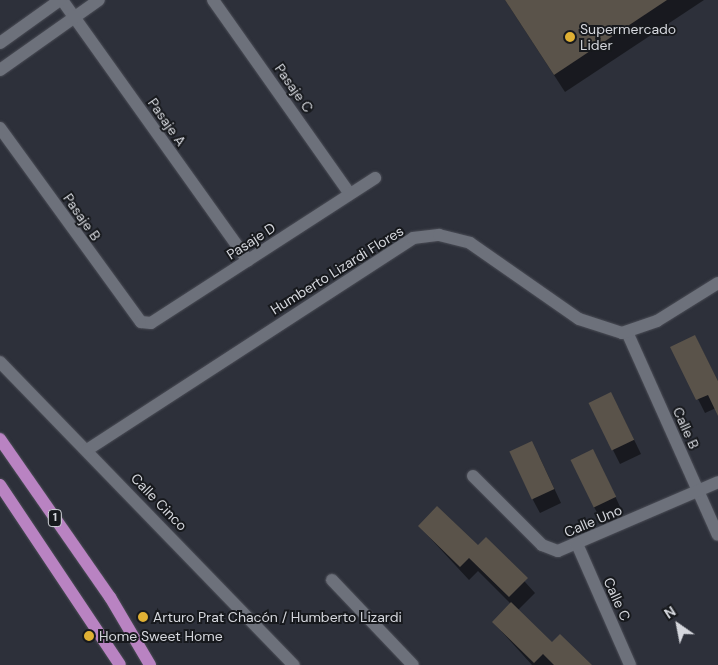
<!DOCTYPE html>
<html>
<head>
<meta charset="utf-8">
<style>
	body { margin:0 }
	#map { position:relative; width:718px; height:665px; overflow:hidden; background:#2d303a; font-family:"DM Sans",sans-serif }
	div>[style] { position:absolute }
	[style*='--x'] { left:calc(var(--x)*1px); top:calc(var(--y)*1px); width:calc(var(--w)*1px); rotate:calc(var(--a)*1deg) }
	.shadow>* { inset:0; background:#0007 }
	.building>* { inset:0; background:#5a534a; transform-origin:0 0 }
	.roads { filter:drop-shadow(0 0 1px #4b4d56) drop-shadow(0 0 1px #4b4d56) }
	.minor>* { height:12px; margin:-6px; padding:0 6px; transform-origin:6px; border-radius:6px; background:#6d717b }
	.tertiary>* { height:12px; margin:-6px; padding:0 6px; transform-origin:6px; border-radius:6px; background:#6d717b }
	.primary>* { height:12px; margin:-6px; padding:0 6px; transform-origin:6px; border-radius:6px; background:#b983c2 }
	.dots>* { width:14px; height:14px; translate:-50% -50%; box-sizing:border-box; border:2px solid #17191d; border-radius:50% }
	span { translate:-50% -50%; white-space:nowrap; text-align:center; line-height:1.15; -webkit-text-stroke:4px #17191d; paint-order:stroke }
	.shield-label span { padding:1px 4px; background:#17191d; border:1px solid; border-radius:4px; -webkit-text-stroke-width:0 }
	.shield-label { font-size:12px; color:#d5d7dd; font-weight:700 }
	.poi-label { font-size:14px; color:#d5d7dd }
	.left { translate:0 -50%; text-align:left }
	.street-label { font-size:14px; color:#d5d7dd }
	.north { position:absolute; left:653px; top:600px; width:50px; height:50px; -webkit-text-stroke:4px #17191d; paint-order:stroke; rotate:327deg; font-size:14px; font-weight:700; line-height:20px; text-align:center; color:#d5d7dd }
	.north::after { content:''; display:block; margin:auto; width:18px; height:22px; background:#d5d7dd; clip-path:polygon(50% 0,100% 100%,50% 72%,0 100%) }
</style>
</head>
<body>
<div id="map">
	<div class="shadow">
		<div style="clip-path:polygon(505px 0,704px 0,565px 92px)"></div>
		<div style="clip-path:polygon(695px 336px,718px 381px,718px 413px,716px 408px,705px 413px,672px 347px)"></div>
		<div style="clip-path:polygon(590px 404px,618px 407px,641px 454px,620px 464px)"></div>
		<div style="clip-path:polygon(539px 456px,561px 503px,540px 513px,533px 500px)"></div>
		<div style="clip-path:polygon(600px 464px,622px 511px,602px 521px,594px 507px)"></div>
		<div style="clip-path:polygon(419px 526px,478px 547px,486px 539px,535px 593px,518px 610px,552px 643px,591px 665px,532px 665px,493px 622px,511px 604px,478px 571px,469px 580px)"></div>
	</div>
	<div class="building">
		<div style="clip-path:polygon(505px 0,667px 0,554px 75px)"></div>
		<div style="clip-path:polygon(695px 335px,718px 381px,718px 416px,708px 395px,696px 400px,670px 347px)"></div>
		<div style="left:611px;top:392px;width:53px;height:25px;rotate:64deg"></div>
		<div style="left:532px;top:441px;width:53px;height:25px;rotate:65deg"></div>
		<div style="left:593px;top:449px;width:53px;height:25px;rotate:64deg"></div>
		<div style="clip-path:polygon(437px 506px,478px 545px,486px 537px,528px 578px,509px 597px,469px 558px,460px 567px,418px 526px)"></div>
		<div style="clip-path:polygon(511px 602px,552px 642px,560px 634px,592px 665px,554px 665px,543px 654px,534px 663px,492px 622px)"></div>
	</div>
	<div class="roads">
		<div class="minor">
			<div style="--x:62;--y:0;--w:320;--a:54.5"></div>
			<div style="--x:213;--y:0;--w:237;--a:54.8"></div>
			<div style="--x:0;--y:128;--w:240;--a:54"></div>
			<div style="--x:141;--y:322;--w:10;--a:6"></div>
			<div style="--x:151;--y:323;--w:267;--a:-32.9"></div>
			<div style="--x:627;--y:332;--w:222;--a:65.9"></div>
			<div style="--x:0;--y:362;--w:422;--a:45.9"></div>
			<div style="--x:87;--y:450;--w:389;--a:-33"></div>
			<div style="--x:413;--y:238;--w:26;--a:-7"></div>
			<div style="--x:439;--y:235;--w:32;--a:14"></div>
			<div style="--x:470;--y:243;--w:133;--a:34.9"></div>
			<div style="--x:579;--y:319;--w:45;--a:18"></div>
			<div style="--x:622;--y:333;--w:37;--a:-19"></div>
			<div style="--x:657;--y:321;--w:72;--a:-31.9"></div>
			<div style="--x:473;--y:476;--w:98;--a:45"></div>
			<div style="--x:542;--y:545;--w:17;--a:21"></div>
			<div style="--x:558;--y:551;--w:174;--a:-23.3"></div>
			<div style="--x:577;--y:544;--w:132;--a:66.3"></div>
			<div style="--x:332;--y:580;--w:117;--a:46.4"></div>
		</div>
		<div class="tertiary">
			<div style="--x:0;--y:43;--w:74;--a:-35.6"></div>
			<div style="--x:0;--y:70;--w:121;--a:-35.3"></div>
		</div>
		<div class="primary">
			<div style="--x:0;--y:439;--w:193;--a:55.2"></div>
			<div style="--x:110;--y:597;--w:79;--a:59.5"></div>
			<div style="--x:0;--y:485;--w:216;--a:56.3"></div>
		</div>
	</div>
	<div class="dots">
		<div style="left:570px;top:37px;background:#dfb034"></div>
		<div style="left:143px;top:617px;background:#dfb034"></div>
		<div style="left:89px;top:636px;background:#dfb034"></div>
	</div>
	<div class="shield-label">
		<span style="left:55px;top:518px">1</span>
	</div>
	<div class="poi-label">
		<span class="left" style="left:580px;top:37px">Supermercado<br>Lider</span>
		<span class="left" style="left:153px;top:617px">Arturo Prat Chacón / Humberto Lizardi</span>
		<span class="left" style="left:99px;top:636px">Home Sweet Home</span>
	</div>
	<div class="street-label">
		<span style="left:294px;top:88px;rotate:55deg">Pasaje C</span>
		<span style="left:167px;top:122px;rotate:55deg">Pasaje A</span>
		<span style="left:82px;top:217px;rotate:55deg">Pasaje B</span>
		<span style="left:251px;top:241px;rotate:-33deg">Pasaje D</span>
		<span style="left:337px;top:270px;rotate:-32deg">Humberto Lizardi Flores</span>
		<span style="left:686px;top:428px;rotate:66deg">Calle B</span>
		<span style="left:159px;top:502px;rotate:46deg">Calle Cinco</span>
		<span style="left:593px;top:521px;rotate:-23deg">Calle Uno</span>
		<span style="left:617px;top:599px;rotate:66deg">Calle C</span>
	</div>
	<div class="north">N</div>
</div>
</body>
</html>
